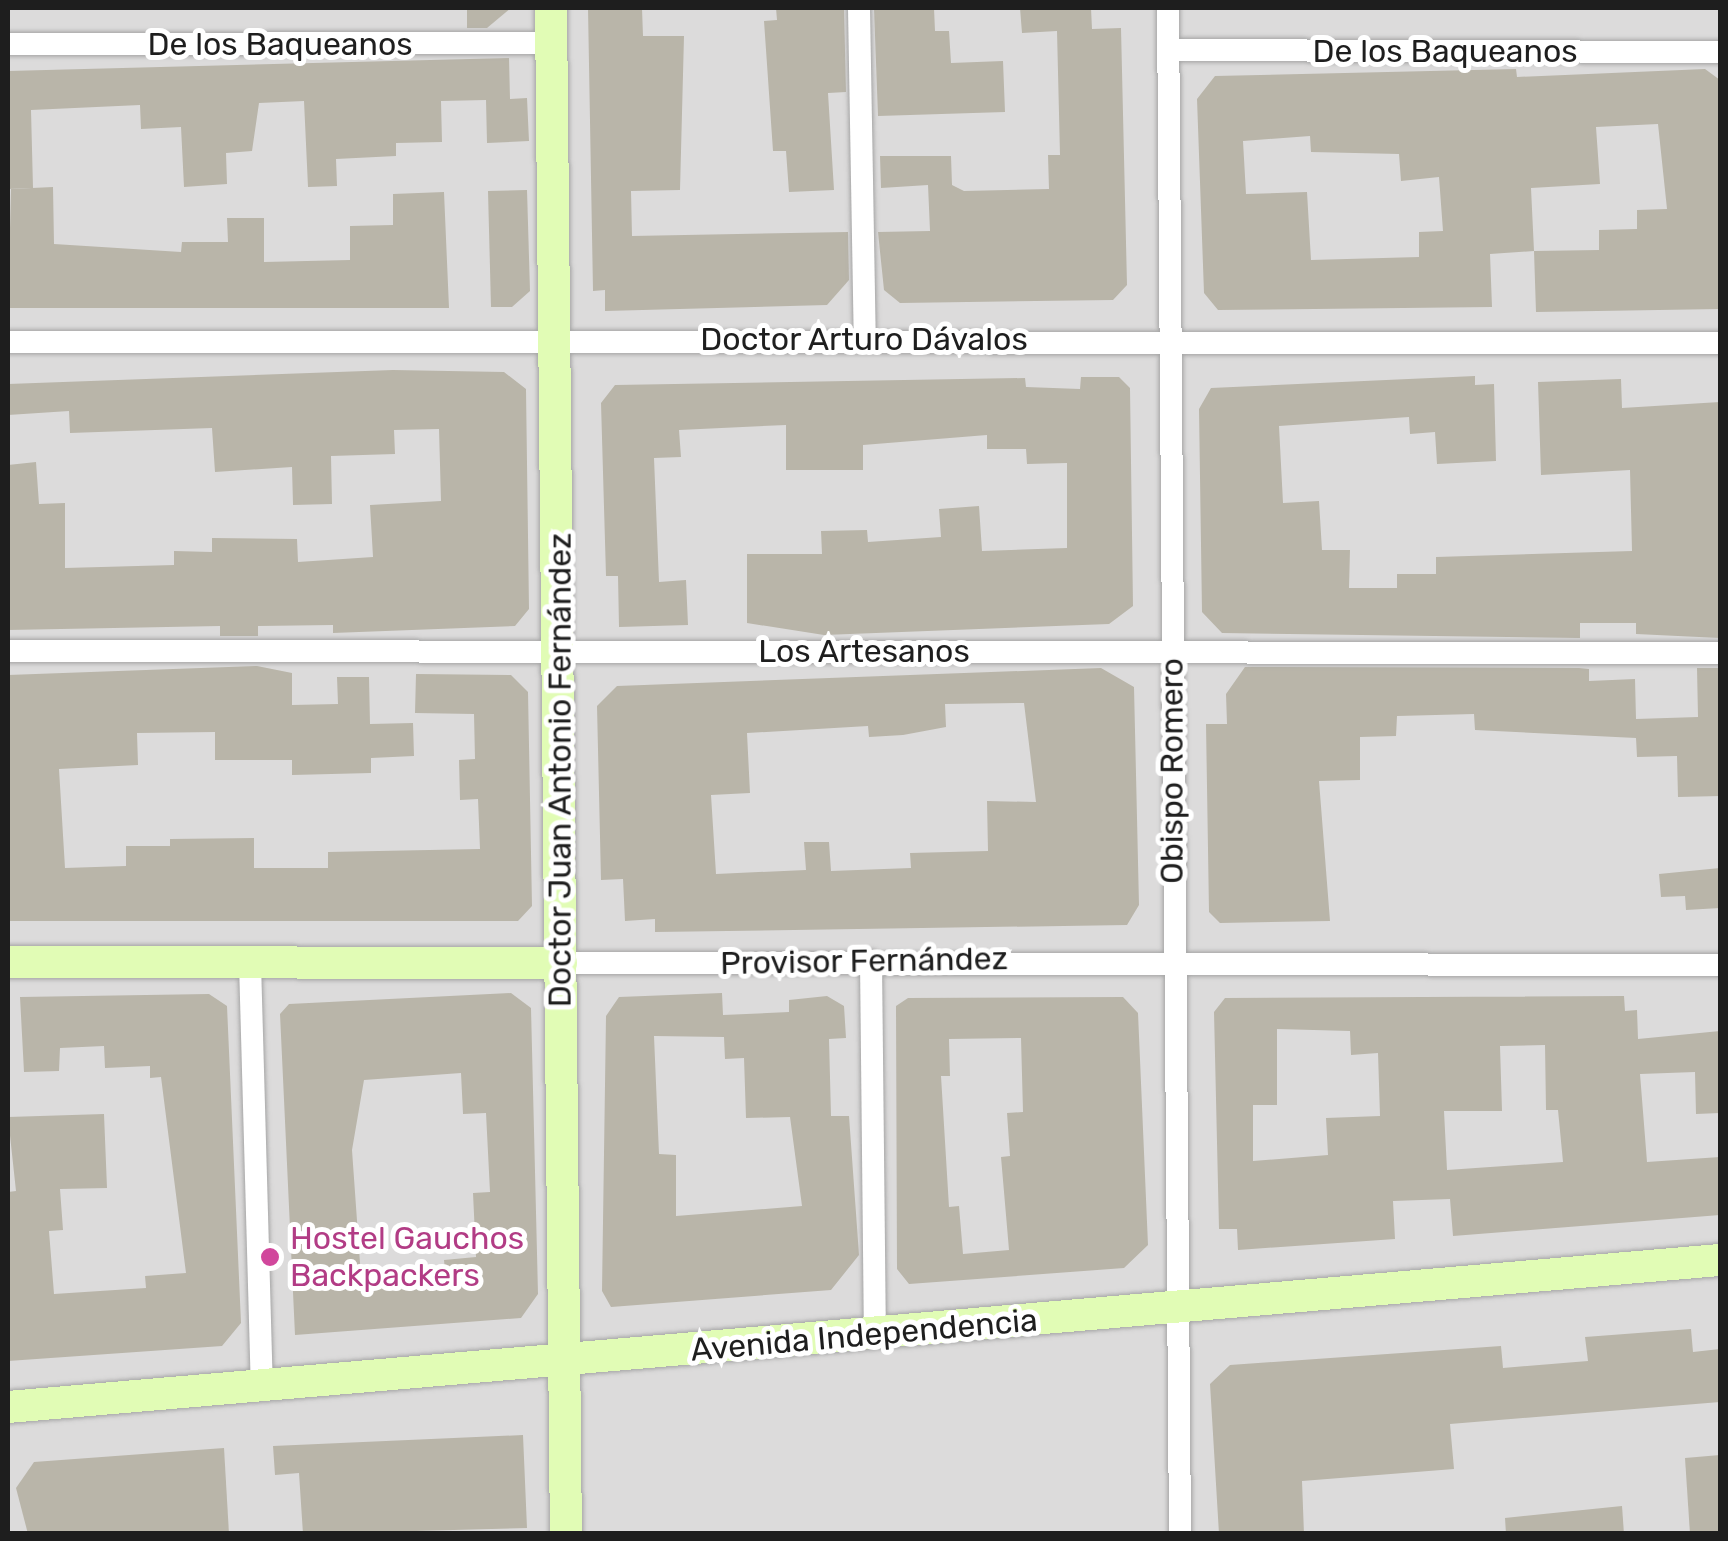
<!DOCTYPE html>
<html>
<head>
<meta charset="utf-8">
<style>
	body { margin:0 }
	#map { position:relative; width:1728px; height:1541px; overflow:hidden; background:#efefe3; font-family:Rubik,sans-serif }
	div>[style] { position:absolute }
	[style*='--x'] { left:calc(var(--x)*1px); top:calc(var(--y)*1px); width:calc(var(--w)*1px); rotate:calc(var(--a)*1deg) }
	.residential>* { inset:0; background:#dcdbdb; transform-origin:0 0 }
	.building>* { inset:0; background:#b9b5a9 }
	.roads { filter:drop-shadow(0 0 2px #a5a5a5) drop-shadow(0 0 2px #a5a5a5) }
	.street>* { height:22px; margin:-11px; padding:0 11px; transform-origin:11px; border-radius:11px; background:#fff }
	.secondary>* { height:32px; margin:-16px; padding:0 16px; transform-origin:16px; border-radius:16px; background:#e1fcb5 }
	.dots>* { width:28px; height:28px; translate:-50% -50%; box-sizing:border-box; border:5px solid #fff; border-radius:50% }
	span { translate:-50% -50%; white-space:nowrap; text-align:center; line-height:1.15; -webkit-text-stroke:10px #fff; paint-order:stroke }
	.street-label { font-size:32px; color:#1e1e1e }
	.hotel-label { font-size:32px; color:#b23c85 }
	.left { translate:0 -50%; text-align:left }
	.frame { position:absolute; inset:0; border:10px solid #1e1e1e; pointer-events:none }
</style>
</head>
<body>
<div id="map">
	<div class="residential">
		<div style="left:8px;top:8px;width:1712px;height:1526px"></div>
	</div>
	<div class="building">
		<div style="clip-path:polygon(467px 8px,511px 8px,487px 28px,467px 28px)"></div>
		<div style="clip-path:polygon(588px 8px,642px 8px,643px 36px,684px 36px,680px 190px,631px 191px,632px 236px,848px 232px,849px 280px,827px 305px,605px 311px,605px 290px,593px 291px)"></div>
		<div style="clip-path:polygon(776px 8px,844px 8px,846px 92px,828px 93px,834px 190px,789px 192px,786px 151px,773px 151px,764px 21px,777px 20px)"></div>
		<div style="clip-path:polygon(874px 8px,934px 8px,935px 31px,949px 31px,951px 63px,1003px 61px,1005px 112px,878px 116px)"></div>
		<div style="clip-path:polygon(1020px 8px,1091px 8px,1092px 29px,1121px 28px,1127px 285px,1113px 300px,900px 303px,884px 290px,878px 232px,930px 231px,928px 185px,881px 188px,880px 156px,951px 156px,952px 185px,964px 191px,1049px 189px,1048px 155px,1060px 155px,1057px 31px,1022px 33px)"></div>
		<div style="clip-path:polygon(509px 58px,510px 99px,527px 98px,529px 141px,487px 143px,486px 100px,441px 101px,442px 142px,396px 143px,396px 156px,336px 159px,337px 186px,308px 187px,304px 101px,259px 103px,252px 151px,226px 153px,227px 184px,184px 187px,181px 127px,141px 129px,140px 105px,31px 110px,33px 188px,8px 189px,8px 71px)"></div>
		<div style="clip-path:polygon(evenodd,1516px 69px,1517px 77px,1705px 69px,1720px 80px,1720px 309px,1536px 312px,1534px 251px,1490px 254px,1492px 307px,1218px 310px,1204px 293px,1197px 99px,1215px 76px,1516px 69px,1658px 124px,1667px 209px,1637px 210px,1637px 229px,1599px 230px,1599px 250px,1534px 251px,1531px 188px,1600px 184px,1596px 127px,1658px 124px,1516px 69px,1310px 136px,1311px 152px,1399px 154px,1401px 181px,1439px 177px,1443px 231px,1419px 232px,1419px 257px,1311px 260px,1307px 192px,1246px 194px,1243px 141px,1310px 136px)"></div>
		<div style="clip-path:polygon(53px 187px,54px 244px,181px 252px,182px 242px,228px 242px,227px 218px,264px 218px,264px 262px,350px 260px,350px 226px,393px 225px,393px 194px,444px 192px,449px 308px,8px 308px,11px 189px)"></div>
		<div style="clip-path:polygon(527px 190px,530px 291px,512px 307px,491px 307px,488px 191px)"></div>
		<div style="clip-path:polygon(393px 370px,504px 372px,526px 389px,529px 609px,515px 626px,333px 633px,333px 625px,258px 626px,258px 636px,220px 636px,220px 626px,8px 630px,8px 465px,36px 462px,39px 504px,65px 503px,65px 568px,174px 565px,174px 551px,212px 552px,212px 538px,297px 539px,298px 562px,373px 557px,370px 505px,441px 501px,439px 429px,394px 430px,395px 454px,331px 456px,332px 504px,293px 505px,292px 467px,215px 472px,212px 428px,70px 433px,69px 411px,8px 415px,8px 384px)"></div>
		<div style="clip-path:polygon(1475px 376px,1475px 385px,1494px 384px,1496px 461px,1437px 464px,1435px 432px,1410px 434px,1409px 417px,1279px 426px,1283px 503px,1319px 501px,1322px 550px,1350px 550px,1349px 588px,1397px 588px,1397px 574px,1436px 574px,1436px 557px,1632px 551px,1630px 470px,1541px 475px,1538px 382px,1621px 379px,1622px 408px,1720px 402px,1720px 638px,1636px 634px,1636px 623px,1580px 623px,1580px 638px,1222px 633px,1202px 612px,1199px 409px,1211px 388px)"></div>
		<div style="clip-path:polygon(1081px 377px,1119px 377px,1130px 388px,1133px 606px,1109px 624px,824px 635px,747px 623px,747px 554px,822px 554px,821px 531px,867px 530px,868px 542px,941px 537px,939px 509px,979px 506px,982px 551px,1067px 548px,1067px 463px,1027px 464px,1026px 449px,987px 449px,987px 435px,863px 445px,863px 470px,786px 470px,786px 425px,679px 430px,681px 457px,654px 458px,659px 582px,686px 580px,688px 625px,619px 627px,618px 576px,606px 576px,601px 403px,615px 385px,1025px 378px,1026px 387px,1080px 389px)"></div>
		<div style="clip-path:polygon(257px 666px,292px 673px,292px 705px,338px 704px,337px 677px,369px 677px,370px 724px,413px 723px,414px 756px,371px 758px,371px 773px,292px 775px,292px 760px,215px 760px,215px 732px,137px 733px,138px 765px,59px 769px,65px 868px,126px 866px,126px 846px,170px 846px,170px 839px,254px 838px,254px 868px,328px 868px,328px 852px,480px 849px,478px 799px,460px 800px,459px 760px,475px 759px,474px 714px,415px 713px,416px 674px,511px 675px,528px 692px,532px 906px,518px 921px,8px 921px,8px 675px)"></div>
		<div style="clip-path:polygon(1245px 667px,1579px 668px,1589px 669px,1589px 681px,1635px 679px,1636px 719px,1698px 717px,1697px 668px,1720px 668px,1720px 796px,1678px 797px,1677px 756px,1637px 757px,1636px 738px,1475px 730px,1474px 714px,1397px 716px,1396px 736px,1360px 737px,1360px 780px,1319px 781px,1330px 921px,1220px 923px,1209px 912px,1206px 724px,1227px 724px,1226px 694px)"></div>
		<div style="clip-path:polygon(evenodd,1101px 668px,1134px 687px,1139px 905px,1127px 925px,655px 932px,655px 919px,625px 921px,623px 879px,601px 880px,597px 706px,617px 686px,1101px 668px,1024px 703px,1036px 802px,987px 801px,988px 851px,910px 853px,911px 868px,831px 871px,829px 842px,804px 842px,806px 870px,716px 874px,711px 795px,750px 793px,747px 733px,868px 726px,869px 737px,903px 735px,946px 727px,945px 704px,1024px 703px)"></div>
		<div style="clip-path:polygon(1720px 868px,1720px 908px,1686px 910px,1685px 896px,1661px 897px,1659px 874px)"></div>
		<div style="clip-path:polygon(evenodd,511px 993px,531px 1008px,538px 1294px,521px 1318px,295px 1335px,280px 1014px,289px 1004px,511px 993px,461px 1073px,463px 1114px,486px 1113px,490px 1192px,473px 1193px,476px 1257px,444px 1260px,445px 1270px,361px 1277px,352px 1150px,364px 1080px,461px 1073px)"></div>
		<div style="clip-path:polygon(evenodd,722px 993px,723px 1015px,789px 1012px,789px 1000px,827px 996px,844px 1006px,846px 1038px,829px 1039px,831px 1116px,849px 1116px,859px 1255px,831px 1290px,611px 1307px,602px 1291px,606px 1016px,619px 997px,722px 993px,654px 1036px,724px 1037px,725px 1059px,744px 1058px,746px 1118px,790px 1117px,802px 1206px,676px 1216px,676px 1155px,659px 1154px,654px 1036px)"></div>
		<div style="clip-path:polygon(209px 994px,227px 1006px,241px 1323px,222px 1346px,8px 1361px,8px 1192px,16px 1191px,8px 1117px,104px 1114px,107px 1188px,60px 1189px,63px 1230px,49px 1231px,54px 1294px,146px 1288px,145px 1276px,186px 1273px,161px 1077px,150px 1078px,150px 1066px,105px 1068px,104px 1046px,60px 1048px,59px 1071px,24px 1072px,20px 997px)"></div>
		<div style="clip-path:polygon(evenodd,1624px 996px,1625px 1011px,1637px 1010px,1638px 1039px,1720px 1031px,1720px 1113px,1696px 1114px,1695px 1072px,1640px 1074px,1647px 1162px,1720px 1157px,1720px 1215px,1453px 1236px,1450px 1199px,1393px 1201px,1395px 1239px,1238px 1250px,1237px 1229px,1219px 1229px,1214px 1012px,1225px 998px,1624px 996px,1277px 1029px,1350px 1031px,1351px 1055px,1378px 1053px,1380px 1116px,1326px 1118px,1328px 1155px,1253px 1161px,1253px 1105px,1277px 1105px,1277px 1029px,1624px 996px,1545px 1045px,1546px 1110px,1558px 1110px,1563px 1162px,1447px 1170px,1444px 1111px,1502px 1111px,1500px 1046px,1545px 1045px)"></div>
		<div style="clip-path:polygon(evenodd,1123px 997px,1138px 1013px,1148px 1245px,1124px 1268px,909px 1284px,897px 1269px,896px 1006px,908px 998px,1123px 997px,1021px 1038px,1023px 1112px,1007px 1113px,1010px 1156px,1001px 1157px,1009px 1250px,963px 1254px,959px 1206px,949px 1207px,941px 1076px,950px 1076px,949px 1039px,1021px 1038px)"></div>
		<div style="clip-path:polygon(1691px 1329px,1693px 1352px,1720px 1349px,1720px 1402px,1450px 1424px,1454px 1469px,1302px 1481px,1304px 1534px,1219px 1534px,1210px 1384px,1230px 1365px,1501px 1346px,1503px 1368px,1588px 1361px,1585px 1337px)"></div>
		<div style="clip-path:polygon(523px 1435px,527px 1528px,303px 1534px,299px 1473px,275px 1475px,273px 1446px)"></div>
		<div style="clip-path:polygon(224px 1448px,229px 1534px,28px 1534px,16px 1488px,34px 1462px)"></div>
		<div style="clip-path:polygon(1720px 1455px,1720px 1534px,1690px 1534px,1685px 1458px)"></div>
		<div style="clip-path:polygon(1622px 1506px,1624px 1534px,1506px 1534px,1505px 1518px)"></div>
	</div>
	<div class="roads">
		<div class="street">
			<div style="--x:859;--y:8;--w:331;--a:89"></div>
			<div style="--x:1168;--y:8;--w:1526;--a:89.55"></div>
			<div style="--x:8;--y:44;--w:544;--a:-0.11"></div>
			<div style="--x:1169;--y:50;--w:551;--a:0.21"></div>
			<div style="--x:8;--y:342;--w:1712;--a:0.03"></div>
			<div style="--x:8;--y:651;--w:1712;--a:0.07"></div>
			<div style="--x:871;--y:961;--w:374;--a:89.4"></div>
			<div style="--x:250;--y:963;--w:423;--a:88.4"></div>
			<div style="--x:561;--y:963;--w:1159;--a:0.1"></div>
		</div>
		<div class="secondary">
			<div style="--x:551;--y:8;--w:1526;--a:89.44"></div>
			<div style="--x:8;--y:962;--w:553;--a:0.1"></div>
			<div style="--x:8;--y:1407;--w:1718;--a:-4.91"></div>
		</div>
	</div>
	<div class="dots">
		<div style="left:270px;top:1257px;background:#d1479c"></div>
	</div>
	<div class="street-label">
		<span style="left:280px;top:44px">De los Baqueanos</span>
		<span style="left:1445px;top:51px">De los Baqueanos</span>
		<span style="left:864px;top:339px">Doctor Arturo Dávalos</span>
		<span style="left:864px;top:651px">Los Artesanos</span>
		<span style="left:560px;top:770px;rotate:-90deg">Doctor Juan Antonio Fernández</span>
		<span style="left:1172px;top:771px;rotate:-90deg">Obispo Romero</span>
		<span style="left:864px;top:961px;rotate:-1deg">Provisor Fernández</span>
		<span style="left:864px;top:1335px;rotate:-5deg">Avenida Independencia</span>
	</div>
	<div class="hotel-label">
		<span class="left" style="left:290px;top:1257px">Hostel Gauchos<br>Backpackers</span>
	</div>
	<div class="frame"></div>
</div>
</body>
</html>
